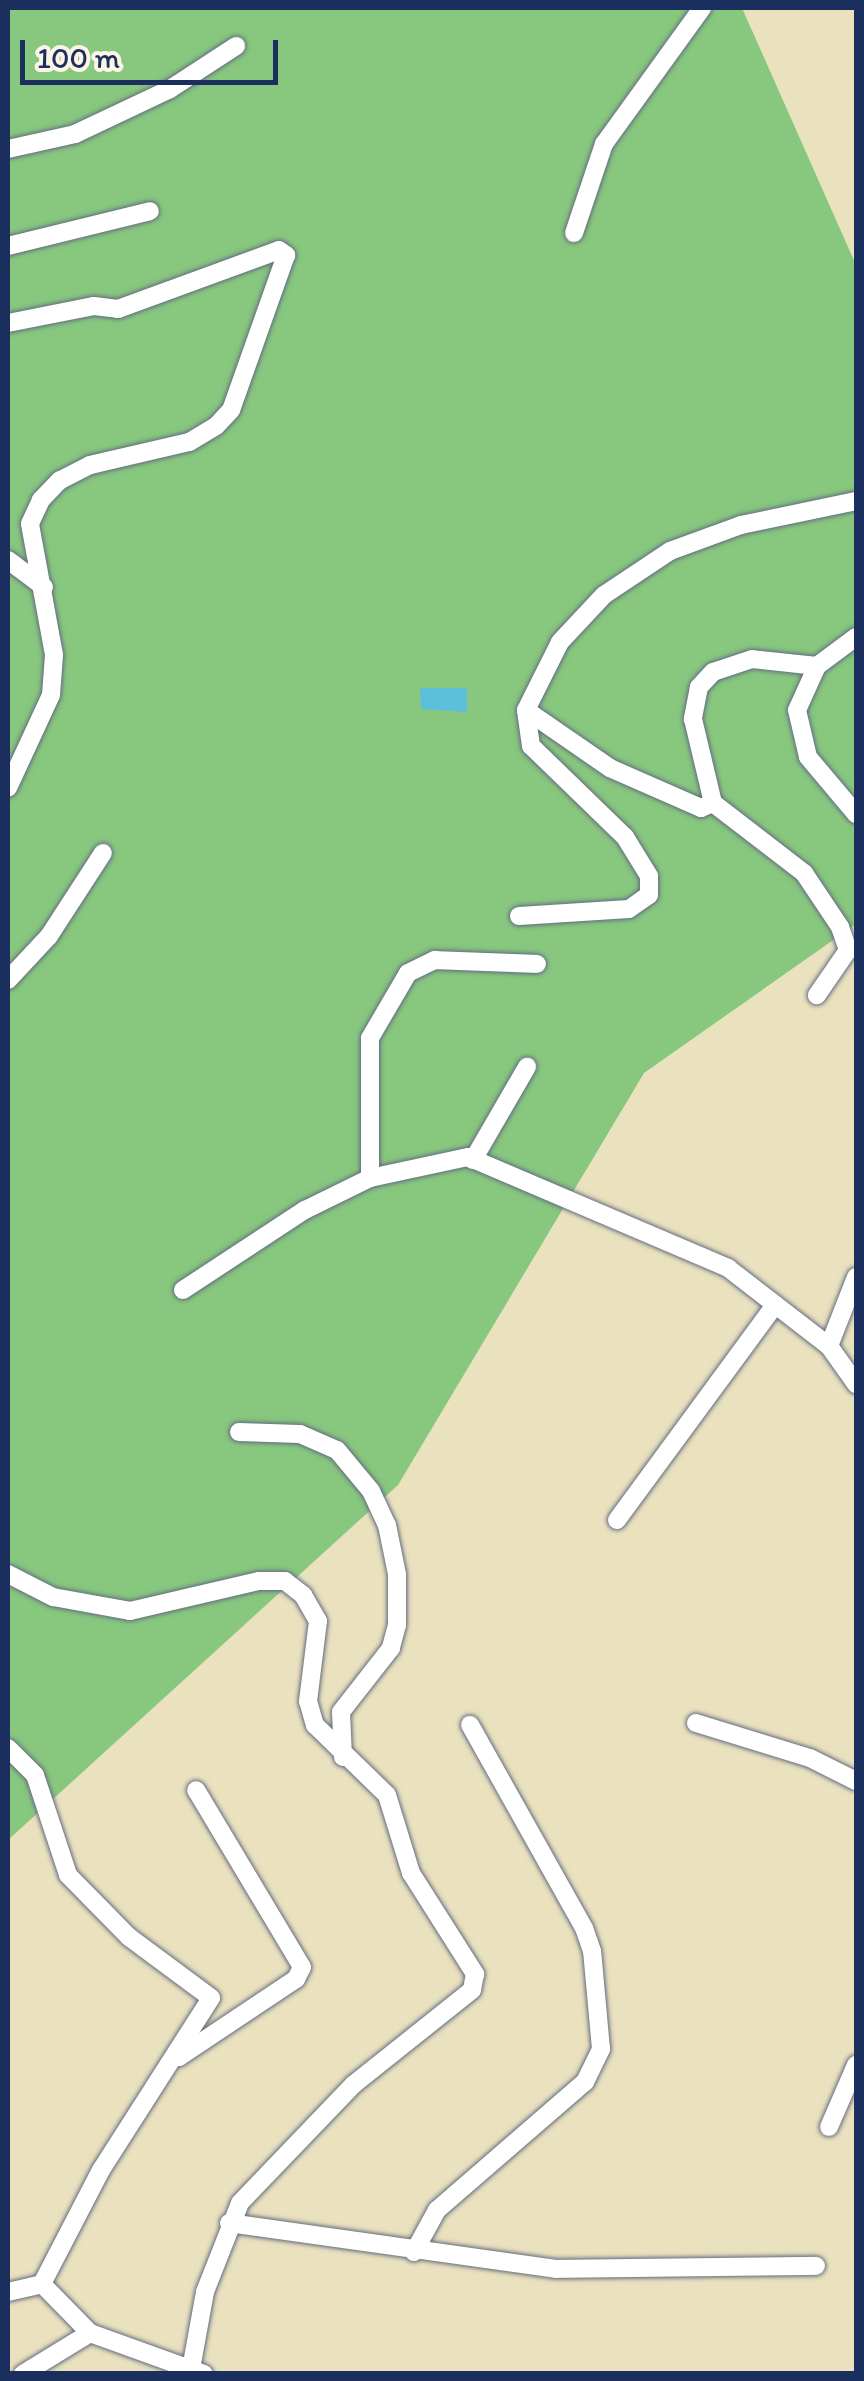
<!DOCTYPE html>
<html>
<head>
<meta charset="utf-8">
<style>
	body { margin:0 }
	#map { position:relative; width:864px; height:2381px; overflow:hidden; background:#eae1be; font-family:Itim,sans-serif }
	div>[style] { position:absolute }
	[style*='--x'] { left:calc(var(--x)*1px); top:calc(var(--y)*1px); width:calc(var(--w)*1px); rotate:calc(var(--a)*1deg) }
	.green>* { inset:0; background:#88c77e }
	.water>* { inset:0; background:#5dc0db }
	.roads { filter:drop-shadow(0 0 2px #636d80) drop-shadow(0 0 2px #636d80) }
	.minor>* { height:18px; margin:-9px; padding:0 9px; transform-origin:9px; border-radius:9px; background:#fff }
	span { translate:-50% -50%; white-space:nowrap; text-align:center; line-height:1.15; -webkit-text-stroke:9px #fcf5e5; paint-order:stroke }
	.frame { position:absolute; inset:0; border:10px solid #1b2f5e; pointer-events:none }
	.scale { position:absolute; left:20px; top:40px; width:258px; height:45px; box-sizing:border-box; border:5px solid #1b2f5e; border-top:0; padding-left:12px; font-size:30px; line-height:35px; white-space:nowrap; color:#1b2f5e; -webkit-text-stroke:8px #fcf5e5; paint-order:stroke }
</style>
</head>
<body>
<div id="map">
	<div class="green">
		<div style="clip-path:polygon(8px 8px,742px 8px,856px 265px,856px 924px,644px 1073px,398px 1485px,8px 1840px)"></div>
	</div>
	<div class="water">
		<div style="clip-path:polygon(420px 688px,467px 688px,467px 712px,421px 709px)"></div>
	</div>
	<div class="roads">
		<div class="minor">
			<div style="--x:8;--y:149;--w:69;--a:-12.6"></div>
			<div style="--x:75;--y:134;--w:105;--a:-25.3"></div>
			<div style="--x:170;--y:89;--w:79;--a:-33.1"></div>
			<div style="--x:574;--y:233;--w:94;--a:-71.4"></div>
			<div style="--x:604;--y:144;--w:168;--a:-54.2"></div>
			<div style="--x:8;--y:246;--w:146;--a:-13.8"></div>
			<div style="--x:8;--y:323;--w:88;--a:-11.2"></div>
			<div style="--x:94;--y:306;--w:24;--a:7"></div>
			<div style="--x:118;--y:309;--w:171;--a:-20.1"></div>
			<div style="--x:279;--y:250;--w:9;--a:36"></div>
			<div style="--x:286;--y:255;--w:164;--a:109.5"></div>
			<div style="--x:231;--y:410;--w:22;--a:133"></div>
			<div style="--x:216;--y:426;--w:31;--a:149"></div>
			<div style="--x:189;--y:442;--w:102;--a:166.9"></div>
			<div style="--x:90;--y:465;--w:34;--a:153"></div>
			<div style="--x:60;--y:480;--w:28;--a:134"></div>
			<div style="--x:41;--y:500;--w:26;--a:115"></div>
			<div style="--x:30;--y:524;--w:133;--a:79.6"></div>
			<div style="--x:54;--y:655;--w:40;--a:94.3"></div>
			<div style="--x:51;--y:695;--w:102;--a:114.8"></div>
			<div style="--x:8;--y:560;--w:45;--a:36.9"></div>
			<div style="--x:856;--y:637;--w:49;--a:143.4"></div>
			<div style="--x:817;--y:666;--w:48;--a:114.4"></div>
			<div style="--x:797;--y:710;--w:48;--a:76.8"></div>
			<div style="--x:808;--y:757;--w:75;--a:49.9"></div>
			<div style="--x:817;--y:666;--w:65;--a:-173.9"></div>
			<div style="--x:752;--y:659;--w:41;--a:161.6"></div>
			<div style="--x:713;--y:672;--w:21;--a:133"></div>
			<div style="--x:699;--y:687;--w:33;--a:101"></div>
			<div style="--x:693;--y:719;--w:86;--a:76.6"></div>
			<div style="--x:713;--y:803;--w:13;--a:157"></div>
			<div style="--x:701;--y:808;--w:99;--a:-156.3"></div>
			<div style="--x:610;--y:768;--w:102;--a:-145.4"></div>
			<div style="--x:526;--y:710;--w:76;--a:-63.4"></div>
			<div style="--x:560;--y:642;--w:64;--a:-46.9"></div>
			<div style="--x:604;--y:595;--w:79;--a:-33.7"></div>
			<div style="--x:670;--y:551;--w:76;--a:-20.1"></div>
			<div style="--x:741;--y:525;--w:117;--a:-11.8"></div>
			<div style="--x:713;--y:803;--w:115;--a:37.6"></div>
			<div style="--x:804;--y:873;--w:65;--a:56.3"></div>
			<div style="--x:840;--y:927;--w:24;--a:71"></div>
			<div style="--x:848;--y:950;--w:55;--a:124.6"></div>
			<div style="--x:519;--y:916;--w:110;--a:-3.6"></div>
			<div style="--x:629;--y:909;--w:24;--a:-35"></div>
			<div style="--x:649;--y:895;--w:19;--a:-90"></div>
			<div style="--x:649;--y:876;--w:46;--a:-121.6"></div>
			<div style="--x:625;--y:837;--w:131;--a:-135.9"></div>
			<div style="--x:531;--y:746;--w:36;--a:-98"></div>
			<div style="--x:8;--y:980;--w:60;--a:-47"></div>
			<div style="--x:49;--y:936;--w:99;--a:-57"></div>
			<div style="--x:473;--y:1160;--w:108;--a:-59.9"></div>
			<div style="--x:370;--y:1178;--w:140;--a:-90"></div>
			<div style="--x:370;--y:1038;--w:75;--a:-59.7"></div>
			<div style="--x:408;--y:973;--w:30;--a:-26"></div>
			<div style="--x:435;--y:960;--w:102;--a:2.2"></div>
			<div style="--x:183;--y:1290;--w:146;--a:-33.3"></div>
			<div style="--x:305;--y:1210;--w:72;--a:-26.2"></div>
			<div style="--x:370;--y:1178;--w:100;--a:-12.1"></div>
			<div style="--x:468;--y:1157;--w:283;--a:23.1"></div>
			<div style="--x:728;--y:1268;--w:128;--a:37.7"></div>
			<div style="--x:829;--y:1346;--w:47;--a:54.6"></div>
			<div style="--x:829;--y:1346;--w:74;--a:-68.6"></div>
			<div style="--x:239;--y:1432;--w:61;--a:1.9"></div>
			<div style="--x:300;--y:1434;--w:40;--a:23.4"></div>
			<div style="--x:337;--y:1450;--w:53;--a:50.3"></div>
			<div style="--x:371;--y:1491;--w:38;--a:65"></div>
			<div style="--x:387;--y:1525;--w:50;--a:78.5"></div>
			<div style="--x:397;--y:1574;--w:51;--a:90"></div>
			<div style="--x:397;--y:1625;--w:24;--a:105"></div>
			<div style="--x:391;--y:1648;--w:81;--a:128"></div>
			<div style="--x:341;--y:1712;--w:45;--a:87.5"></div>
			<div style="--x:617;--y:1520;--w:267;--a:-53.7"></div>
			<div style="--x:8;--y:1574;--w:51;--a:27.1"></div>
			<div style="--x:53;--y:1597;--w:78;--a:10.3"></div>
			<div style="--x:130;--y:1611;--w:132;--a:-13.1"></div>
			<div style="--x:259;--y:1581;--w:26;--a:0"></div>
			<div style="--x:285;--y:1581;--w:23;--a:38"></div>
			<div style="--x:303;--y:1595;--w:30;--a:60"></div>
			<div style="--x:318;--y:1621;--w:81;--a:97.1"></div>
			<div style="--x:308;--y:1701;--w:25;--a:74"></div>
			<div style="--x:315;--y:1725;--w:100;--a:44.2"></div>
			<div style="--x:387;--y:1795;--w:82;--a:72.9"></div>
			<div style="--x:411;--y:1873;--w:120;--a:57.6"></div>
			<div style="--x:475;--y:1974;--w:16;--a:101"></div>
			<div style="--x:472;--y:1990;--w:152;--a:141.4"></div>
			<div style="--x:353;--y:2085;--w:163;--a:133.8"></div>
			<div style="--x:240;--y:2203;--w:96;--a:111.5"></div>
			<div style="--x:205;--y:2292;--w:78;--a:100.3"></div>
			<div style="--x:191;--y:2369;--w:9;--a:148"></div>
			<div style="--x:696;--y:1723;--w:119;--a:17.1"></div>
			<div style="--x:810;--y:1758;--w:51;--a:26.6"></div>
			<div style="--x:8;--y:1748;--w:38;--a:45"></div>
			<div style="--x:35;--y:1775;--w:105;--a:71.7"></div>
			<div style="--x:68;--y:1875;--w:87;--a:45.5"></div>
			<div style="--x:129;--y:1937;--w:102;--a:36.6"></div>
			<div style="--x:211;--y:1998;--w:204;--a:122.6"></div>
			<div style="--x:101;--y:2170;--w:128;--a:117.4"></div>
			<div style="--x:179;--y:2057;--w:141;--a:-33.7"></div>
			<div style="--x:296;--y:1979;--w:13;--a:-63"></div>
			<div style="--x:302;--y:1967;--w:206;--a:-120.9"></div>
			<div style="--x:829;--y:2127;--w:68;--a:-66.5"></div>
			<div style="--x:229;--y:2223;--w:330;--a:8"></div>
			<div style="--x:556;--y:2269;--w:260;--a:-0.7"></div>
			<div style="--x:414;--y:2252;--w:48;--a:-61.3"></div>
			<div style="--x:437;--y:2210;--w:196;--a:-40.9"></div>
			<div style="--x:585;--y:2082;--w:37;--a:-64"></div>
			<div style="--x:601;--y:2049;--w:98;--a:-95.2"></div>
			<div style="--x:592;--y:1951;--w:24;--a:-109"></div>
			<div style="--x:584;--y:1928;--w:233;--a:-119.3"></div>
			<div style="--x:42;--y:2284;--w:69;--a:45.6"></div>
			<div style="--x:90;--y:2333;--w:121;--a:19.8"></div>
			<div style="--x:8;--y:2292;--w:35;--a:-13"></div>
			<div style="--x:23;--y:2374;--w:79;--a:-31.5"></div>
		</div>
	</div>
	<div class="frame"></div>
	<div class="scale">100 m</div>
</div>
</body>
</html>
